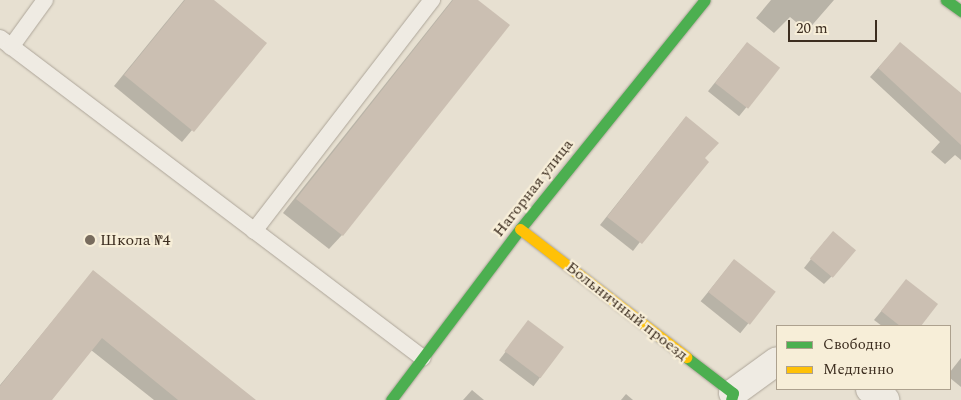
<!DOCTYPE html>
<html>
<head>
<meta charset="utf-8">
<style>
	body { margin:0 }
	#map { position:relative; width:961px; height:400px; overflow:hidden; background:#e7e0d1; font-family:Spectral,serif }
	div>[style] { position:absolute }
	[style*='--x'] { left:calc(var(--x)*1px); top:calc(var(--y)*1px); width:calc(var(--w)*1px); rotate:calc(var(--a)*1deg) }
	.shadow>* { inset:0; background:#0003; transform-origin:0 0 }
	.building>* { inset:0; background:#cbbfb2; transform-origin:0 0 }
	.roads { filter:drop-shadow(0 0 1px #ada599) drop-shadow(0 0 1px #ada599) }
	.lane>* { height:16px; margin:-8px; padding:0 8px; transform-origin:8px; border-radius:8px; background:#efebe3 }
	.street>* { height:28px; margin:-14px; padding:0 14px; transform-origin:14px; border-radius:14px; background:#efebe3 }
	.fast>* { height:11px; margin:-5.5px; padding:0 5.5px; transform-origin:5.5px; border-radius:5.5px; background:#4caf50 }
	.slow>* { height:11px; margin:-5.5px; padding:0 5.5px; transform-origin:5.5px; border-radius:5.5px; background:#ffc107 }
	.dots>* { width:14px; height:14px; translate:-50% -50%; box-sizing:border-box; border:2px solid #f7eed8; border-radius:50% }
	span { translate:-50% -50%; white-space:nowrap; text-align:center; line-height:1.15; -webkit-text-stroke:4.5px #f7eed8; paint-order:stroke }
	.street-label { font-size:16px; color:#3d2e20 }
	.poi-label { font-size:16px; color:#3d2e20 }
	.left { translate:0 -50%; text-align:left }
	.legend { position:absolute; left:776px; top:325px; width:175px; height:65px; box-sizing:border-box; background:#f7eed8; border:1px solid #ada18e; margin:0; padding:6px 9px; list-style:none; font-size:15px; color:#3d2e20 }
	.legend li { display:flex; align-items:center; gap:10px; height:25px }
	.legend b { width:25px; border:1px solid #ada18e }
	.scale { position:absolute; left:788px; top:20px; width:89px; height:22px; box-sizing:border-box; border:2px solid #3d2e20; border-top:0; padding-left:6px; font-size:15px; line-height:18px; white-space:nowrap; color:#3d2e20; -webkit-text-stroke:4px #f7eed8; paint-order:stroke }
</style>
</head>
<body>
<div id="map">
	<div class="shadow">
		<div style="clip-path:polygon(184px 0,212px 0,265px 43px,182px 142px,114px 86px)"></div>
		<div style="clip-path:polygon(452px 0,476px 0,342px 235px,329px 249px,283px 213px)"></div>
		<div style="clip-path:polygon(771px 0,834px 0,807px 31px,790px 17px,774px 33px,756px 18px)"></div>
		<div style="left:747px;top:43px;width:40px;height:62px;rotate:39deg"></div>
		<div style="clip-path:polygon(892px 52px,961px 95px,961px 160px,955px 155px,945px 164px,931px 152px,940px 142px,870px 77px)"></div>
		<div style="clip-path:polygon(686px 117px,704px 159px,633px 251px,600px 225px)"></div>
		<div style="clip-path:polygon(825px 241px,832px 276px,824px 284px,804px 268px)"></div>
		<div style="left:734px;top:260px;width:51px;height:53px;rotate:39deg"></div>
		<div style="clip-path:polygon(93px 272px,236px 400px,154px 400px,91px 350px,51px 400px,0 400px,0 385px)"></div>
		<div style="clip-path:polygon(906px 281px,936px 304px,919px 326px,882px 326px,874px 320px)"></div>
		<div style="left:528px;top:322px;width:43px;height:48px;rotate:37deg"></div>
		<div style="clip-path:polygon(961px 358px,961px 387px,950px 378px,950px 372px)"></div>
		<div style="clip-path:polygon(472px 390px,484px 400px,463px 400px)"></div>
		<div style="clip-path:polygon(626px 394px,633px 400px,621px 400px)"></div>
	</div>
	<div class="building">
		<div style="clip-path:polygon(185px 0,214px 0,267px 43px,194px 132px,124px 75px)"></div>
		<div style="clip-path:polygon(453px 0,478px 0,510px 25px,343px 236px,296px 199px)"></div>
		<div style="left:747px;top:42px;width:42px;height:52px;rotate:38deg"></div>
		<div style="clip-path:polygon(900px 42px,961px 93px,961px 145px,878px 68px)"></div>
		<div style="clip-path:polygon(686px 116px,719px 143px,705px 158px,709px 162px,642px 244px,607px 217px)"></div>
		<div style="left:833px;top:231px;width:30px;height:36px;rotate:40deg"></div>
		<div style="left:734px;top:259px;width:53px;height:42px;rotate:38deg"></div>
		<div style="clip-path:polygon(93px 270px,256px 400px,178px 400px,102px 338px,52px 400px,0 400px,0 386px)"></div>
		<div style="clip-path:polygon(906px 279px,938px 304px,921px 326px,900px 326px,881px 311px)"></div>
		<div style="left:528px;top:320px;width:45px;height:39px;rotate:37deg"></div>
	</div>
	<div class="roads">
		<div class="lane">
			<div style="--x:0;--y:38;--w:530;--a:37.11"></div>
			<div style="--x:11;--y:47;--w:58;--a:-54.1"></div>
			<div style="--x:254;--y:231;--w:292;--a:-52.4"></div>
		</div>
		<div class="street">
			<div style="--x:870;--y:389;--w:19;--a:36"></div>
			<div style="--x:733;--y:393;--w:54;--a:-36"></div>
		</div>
		<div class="fast">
			<div style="--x:946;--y:0;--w:19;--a:36"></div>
			<div style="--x:686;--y:357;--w:59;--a:37.5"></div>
			<div style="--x:733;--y:393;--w:7;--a:106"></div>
			<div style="--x:391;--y:400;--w:214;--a:-53"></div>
			<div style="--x:520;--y:229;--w:294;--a:-51.1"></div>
		</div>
		<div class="slow">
			<div style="--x:520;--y:229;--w:210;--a:37.6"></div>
		</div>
	</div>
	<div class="dots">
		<div style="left:90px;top:240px;background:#786c5e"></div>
	</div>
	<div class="street-label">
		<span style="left:533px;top:188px;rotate:-52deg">Нагорная улица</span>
		<span style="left:627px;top:311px;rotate:38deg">Больничный проезд</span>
	</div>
	<div class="poi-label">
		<span class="left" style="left:100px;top:240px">Школа №4</span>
	</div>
	<ul class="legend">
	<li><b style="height:6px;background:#4caf50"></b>Свободно</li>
	<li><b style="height:6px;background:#ffc107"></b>Медленно</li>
	</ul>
	<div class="scale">20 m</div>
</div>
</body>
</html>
